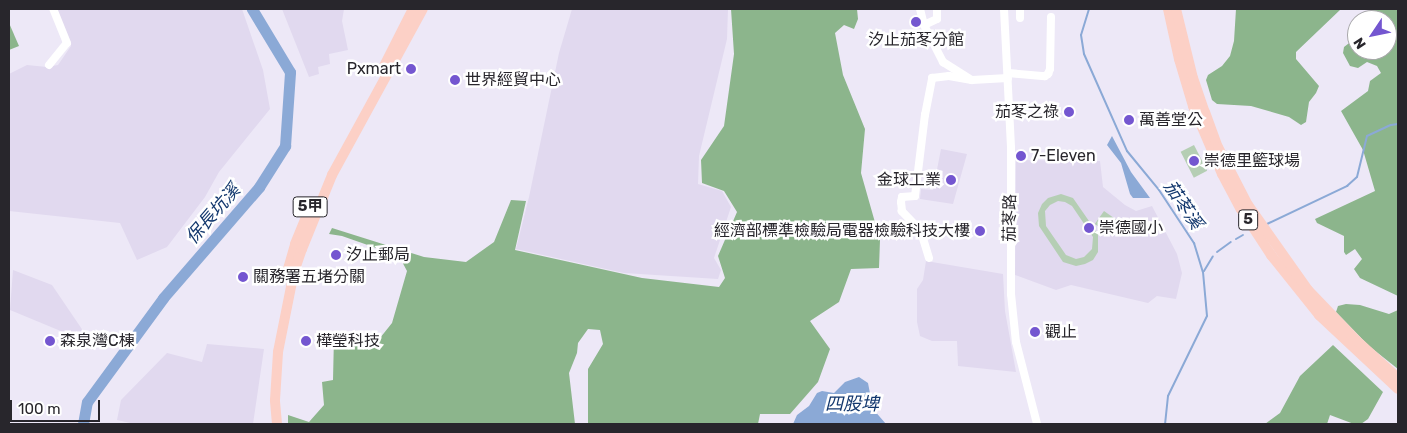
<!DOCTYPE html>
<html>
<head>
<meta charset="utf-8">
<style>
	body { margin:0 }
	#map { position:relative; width:1407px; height:433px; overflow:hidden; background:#ede8f7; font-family:Rubik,"Noto Sans TC",sans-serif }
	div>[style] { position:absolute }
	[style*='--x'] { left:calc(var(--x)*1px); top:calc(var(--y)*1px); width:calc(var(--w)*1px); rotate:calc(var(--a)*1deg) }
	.built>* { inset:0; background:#e1d9ef }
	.green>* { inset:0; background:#b5ceb4; transform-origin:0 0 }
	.forest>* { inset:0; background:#8cb58c }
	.water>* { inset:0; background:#8ba9d6 }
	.stream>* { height:2px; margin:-1px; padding:0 1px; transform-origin:1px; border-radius:1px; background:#8ba9d6 }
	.river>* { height:11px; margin:-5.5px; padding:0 5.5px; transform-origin:5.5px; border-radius:5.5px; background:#8ba9d6 }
	.minor>* { height:8px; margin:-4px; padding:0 4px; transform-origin:4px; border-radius:4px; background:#fff }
	.major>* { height:10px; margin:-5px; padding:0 5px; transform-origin:5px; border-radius:5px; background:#fcd0c6 }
	.dots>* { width:14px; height:14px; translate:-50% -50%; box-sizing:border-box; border:2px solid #fff; border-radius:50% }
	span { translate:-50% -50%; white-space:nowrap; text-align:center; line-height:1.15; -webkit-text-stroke:5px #fff; paint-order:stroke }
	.shield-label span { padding:1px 4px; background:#fff; border:1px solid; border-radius:4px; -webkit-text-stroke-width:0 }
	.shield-label { font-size:15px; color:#28262c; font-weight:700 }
	.poi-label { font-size:16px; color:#28262c }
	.right { translate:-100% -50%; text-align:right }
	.left { translate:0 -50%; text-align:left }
	.street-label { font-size:16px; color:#28262c }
	.water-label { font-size:18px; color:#12376d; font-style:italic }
	.frame { position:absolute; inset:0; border:10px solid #28262c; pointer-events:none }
	.north { position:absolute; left:1347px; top:10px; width:50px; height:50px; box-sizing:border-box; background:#fff; border:1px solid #a9a8ab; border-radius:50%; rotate:236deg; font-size:14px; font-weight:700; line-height:20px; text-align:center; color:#28262c }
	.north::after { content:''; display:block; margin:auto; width:18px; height:22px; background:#7456d0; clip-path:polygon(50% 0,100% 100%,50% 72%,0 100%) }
	.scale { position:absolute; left:10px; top:400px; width:90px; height:22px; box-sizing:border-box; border:2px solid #28262c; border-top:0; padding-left:6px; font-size:15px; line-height:18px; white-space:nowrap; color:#28262c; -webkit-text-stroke:4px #fff; paint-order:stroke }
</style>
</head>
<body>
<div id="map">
	<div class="built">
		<div style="clip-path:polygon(57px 9px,242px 9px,263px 70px,270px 109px,219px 172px,205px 197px,167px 247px,137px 260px,120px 223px,9px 211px,9px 74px,27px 65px,47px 67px,58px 65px,71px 46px)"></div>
		<div style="clip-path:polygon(282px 9px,344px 9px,342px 21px,348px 50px,329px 54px,330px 64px,318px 67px,319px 74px,309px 77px)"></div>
		<div style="clip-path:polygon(572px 9px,728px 9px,727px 39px,699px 156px,698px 184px,722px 191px,731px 207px,714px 258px,721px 270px,718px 279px,624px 273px,516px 249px,529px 197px,559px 53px)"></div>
		<div style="clip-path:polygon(941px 149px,967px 154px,953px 204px,920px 199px,921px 189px,933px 190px)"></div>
		<div style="clip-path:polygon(1016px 160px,1100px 161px,1103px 187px,1125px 205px,1136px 211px,1152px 206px,1177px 254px,1182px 273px,1176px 299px,1157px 296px,1148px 303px,1071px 285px,1056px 290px,1015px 275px)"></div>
		<div style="clip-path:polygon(926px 261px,1003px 274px,1005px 311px,1016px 372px,958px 366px,957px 341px,932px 341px,920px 336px,917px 322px,917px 289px,923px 280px)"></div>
		<div style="clip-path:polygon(13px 270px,52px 285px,92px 344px,10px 310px)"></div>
		<div style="clip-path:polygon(207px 344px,264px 349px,253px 424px,135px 424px,117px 420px,121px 400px,167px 353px,202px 362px)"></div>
	</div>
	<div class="green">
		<div style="left:1194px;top:145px;width:29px;height:15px;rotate:63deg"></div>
		<div style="clip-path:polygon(evenodd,1061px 194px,1073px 198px,1098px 234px,1098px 252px,1093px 260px,1085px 264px,1076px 266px,1063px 262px,1039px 226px,1038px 213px,1042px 204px,1048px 198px,1061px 194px,1058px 201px,1065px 202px,1072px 206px,1093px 237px,1092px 249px,1084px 257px,1076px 259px,1066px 255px,1046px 226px,1045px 211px,1050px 205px,1058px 201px)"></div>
		<div style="left:1104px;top:211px;width:19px;height:16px;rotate:35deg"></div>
	</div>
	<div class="forest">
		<div style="clip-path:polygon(731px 9px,857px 9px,858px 19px,854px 29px,844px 25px,835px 33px,843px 75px,865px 129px,861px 173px,880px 240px,879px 268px,851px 269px,839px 302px,810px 321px,830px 349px,818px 382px,790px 414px,760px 414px,758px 424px,588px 424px,588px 369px,603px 344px,600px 330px,588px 329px,578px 343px,577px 353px,569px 373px,575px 424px,288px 424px,288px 415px,309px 422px,324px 405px,322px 382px,333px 380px,334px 336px,376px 343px,392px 323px,407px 271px,399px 256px,342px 236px,329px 234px,332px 228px,424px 257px,466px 262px,494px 242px,511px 200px,526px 201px,515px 250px,642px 278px,719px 287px,725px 278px,718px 256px,737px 212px,724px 191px,702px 183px,701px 160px,724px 126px,734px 54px)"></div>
		<div style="clip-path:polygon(1236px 9px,1341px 9px,1296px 52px,1296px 59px,1319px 86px,1316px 93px,1309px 102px,1306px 122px,1301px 125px,1289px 117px,1251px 106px,1217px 104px,1212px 100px,1206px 80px,1208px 75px,1222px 66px,1230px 56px,1234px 41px)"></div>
		<div style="clip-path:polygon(1371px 9px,1398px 9px,1398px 296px,1360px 278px,1354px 269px,1362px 259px,1355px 249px,1346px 255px,1344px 252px,1344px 236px,1317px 223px,1315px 219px,1375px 191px,1363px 150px,1341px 111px,1368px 91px,1370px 81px,1381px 73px,1377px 66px,1367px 62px,1358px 68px,1350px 66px,1343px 53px,1344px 47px,1357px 37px,1357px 50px,1387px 50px,1387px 20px,1368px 20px)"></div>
		<div style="clip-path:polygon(9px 23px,19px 46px,9px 50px)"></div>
		<div style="clip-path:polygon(1346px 304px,1360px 305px,1389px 314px,1398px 310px,1398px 369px,1369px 346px,1336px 312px,1338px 306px)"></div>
		<div style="clip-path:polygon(1333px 345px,1383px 392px,1368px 419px,1361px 424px,1354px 424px,1330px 415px,1327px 424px,1265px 424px,1280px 413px,1300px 376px)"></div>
	</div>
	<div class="water">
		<div style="clip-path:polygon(1112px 136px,1131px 172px,1150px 198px,1133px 198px,1130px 194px,1121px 163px,1107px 145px)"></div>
		<div style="clip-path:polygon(859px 377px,868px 383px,873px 409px,886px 424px,793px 424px,797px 415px,809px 406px,817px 393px,822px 391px,834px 393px,845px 382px)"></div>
	</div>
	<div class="stream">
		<div style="--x:1089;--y:9;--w:27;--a:107"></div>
		<div style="--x:1081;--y:35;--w:19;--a:81"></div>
		<div style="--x:1084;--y:54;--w:106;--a:66.1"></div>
		<div style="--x:1127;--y:151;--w:50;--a:50.6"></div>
		<div style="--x:1159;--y:190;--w:64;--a:56.6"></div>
		<div style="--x:1194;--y:243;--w:30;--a:73"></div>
		<div style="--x:1203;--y:272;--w:44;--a:84.8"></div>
		<div style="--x:1207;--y:316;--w:89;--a:116"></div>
		<div style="--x:1168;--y:396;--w:28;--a:96"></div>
		<div style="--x:1267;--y:224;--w:89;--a:-25.4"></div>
		<div style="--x:1347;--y:186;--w:13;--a:-42"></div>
		<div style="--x:1357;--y:177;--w:42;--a:-76.3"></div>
		<div style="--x:1367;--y:136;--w:26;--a:-25"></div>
		<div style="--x:1391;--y:125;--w:7;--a:-8"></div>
		<div style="--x:1236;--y:239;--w:8;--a:-30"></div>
		<div style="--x:1217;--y:252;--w:17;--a:-36"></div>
		<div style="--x:1204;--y:271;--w:17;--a:-59"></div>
	</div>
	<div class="river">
		<div style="--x:83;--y:424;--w:22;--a:-80"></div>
		<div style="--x:87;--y:402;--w:129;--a:-53.8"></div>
		<div style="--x:163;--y:298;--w:147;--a:-49.1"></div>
		<div style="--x:259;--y:187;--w:49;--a:-57.6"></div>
		<div style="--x:285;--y:146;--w:74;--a:-86.1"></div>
		<div style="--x:290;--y:72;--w:74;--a:-121.1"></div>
	</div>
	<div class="minor">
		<div style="--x:920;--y:9;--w:16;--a:76"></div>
		<div style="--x:924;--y:25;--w:42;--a:62.8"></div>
		<div style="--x:943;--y:62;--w:34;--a:32"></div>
		<div style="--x:972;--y:80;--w:36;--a:-3"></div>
		<div style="--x:1004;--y:9;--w:139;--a:87.1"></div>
		<div style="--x:1011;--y:148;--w:146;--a:90"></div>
		<div style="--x:1011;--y:294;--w:48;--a:84.1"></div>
		<div style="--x:1016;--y:342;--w:85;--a:75.6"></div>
		<div style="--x:1020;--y:9;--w:9;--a:90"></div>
		<div style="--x:924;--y:25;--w:14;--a:-25"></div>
		<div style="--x:937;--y:19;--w:10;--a:-90"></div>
		<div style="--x:49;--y:65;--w:28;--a:-51"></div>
		<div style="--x:67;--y:43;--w:37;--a:-112"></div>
		<div style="--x:1008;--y:73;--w:37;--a:5"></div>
		<div style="--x:1045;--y:76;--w:4;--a:-34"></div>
		<div style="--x:1048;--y:74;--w:5;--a:-68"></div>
		<div style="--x:1050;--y:69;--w:52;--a:-88.9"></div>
		<div style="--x:929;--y:258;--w:28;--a:-107"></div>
		<div style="--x:921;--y:231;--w:28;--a:-134"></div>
		<div style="--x:902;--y:211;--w:9;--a:-96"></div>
		<div style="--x:901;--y:202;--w:5;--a:-79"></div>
		<div style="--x:902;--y:197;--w:13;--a:-4"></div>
		<div style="--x:915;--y:196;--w:82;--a:-83"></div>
		<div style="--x:925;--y:115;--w:38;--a:-79"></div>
		<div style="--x:932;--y:78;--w:17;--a:-7"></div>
		<div style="--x:949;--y:76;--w:23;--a:10"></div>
	</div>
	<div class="major">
		<div style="--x:1168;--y:9;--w:51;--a:77.6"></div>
		<div style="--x:1179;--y:59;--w:49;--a:73.4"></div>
		<div style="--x:1193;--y:106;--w:74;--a:66.9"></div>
		<div style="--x:1222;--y:174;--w:40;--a:62"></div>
		<div style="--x:1241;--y:209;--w:55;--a:56.9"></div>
		<div style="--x:1271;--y:255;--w:77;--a:51.3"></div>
		<div style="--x:1319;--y:315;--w:108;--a:43.1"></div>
		<div style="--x:1176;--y:9;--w:71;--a:76.2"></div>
		<div style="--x:1193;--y:78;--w:36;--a:71"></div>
		<div style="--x:1205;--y:112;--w:37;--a:70"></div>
		<div style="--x:1218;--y:147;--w:65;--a:62.7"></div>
		<div style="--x:1248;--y:205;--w:104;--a:54.8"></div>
		<div style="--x:1308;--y:290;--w:71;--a:46.1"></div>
		<div style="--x:1357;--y:341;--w:55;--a:42.1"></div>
		<div style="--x:382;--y:70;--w:68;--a:-63.1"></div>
		<div style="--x:286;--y:276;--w:33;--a:-74"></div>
		<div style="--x:295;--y:244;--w:42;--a:-67.7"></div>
		<div style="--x:277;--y:424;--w:24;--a:-95"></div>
		<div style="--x:275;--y:400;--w:48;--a:-86.4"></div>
		<div style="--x:278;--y:352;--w:82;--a:-78.7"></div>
		<div style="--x:294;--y:272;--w:24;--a:-71"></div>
		<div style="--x:302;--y:249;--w:80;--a:-67.9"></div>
		<div style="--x:332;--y:175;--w:189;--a:-61.3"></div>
	</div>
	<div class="dots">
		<div style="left:916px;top:22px;background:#7456d0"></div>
		<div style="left:411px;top:69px;background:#7456d0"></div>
		<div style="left:455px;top:80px;background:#7456d0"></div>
		<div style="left:1069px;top:112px;background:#7456d0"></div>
		<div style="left:1129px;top:120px;background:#7456d0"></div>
		<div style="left:1021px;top:156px;background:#7456d0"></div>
		<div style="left:1194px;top:161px;background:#7456d0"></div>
		<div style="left:951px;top:180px;background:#7456d0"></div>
		<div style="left:1089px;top:228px;background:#7456d0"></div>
		<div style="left:980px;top:231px;background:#7456d0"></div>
		<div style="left:336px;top:255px;background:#7456d0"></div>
		<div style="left:243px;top:277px;background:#7456d0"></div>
		<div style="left:1035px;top:332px;background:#7456d0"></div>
		<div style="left:50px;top:341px;background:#7456d0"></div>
		<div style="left:306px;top:341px;background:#7456d0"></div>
	</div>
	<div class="shield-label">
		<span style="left:310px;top:207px">5甲</span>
		<span style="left:1248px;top:220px">5</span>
	</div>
	<div class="poi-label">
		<span style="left:916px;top:40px">汐止茄苳分館</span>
		<span class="right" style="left:401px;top:69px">Pxmart</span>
		<span class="left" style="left:465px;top:80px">世界經貿中心</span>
		<span class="right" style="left:1059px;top:112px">茄苳之祿</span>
		<span class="left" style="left:1139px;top:120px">萬善堂公</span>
		<span class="left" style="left:1031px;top:156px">7-Eleven</span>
		<span class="left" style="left:1204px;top:161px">崇德里籃球場</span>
		<span class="right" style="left:941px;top:180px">金球工業</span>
		<span class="left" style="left:1099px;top:228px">崇德國小</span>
		<span class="right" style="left:970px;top:231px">經濟部標準檢驗局電器檢驗科技大樓</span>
		<span class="left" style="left:346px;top:255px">汐止郵局</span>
		<span class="left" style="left:253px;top:277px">關務署五堵分關</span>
		<span class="left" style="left:1045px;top:332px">觀止</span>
		<span class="left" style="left:60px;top:341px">森泉灣C棟</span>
		<span class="left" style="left:316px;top:341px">樺瑩科技</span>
	</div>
	<div class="street-label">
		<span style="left:1010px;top:218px;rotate:-89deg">茄苳路</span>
	</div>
	<div class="water-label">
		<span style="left:1183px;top:205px;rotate:56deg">茄苳溪</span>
		<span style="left:213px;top:214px;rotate:-49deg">保長坑溪</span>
		<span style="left:852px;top:404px">四股埤</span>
	</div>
	<div class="frame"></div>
	<div class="north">N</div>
	<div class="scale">100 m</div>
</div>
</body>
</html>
